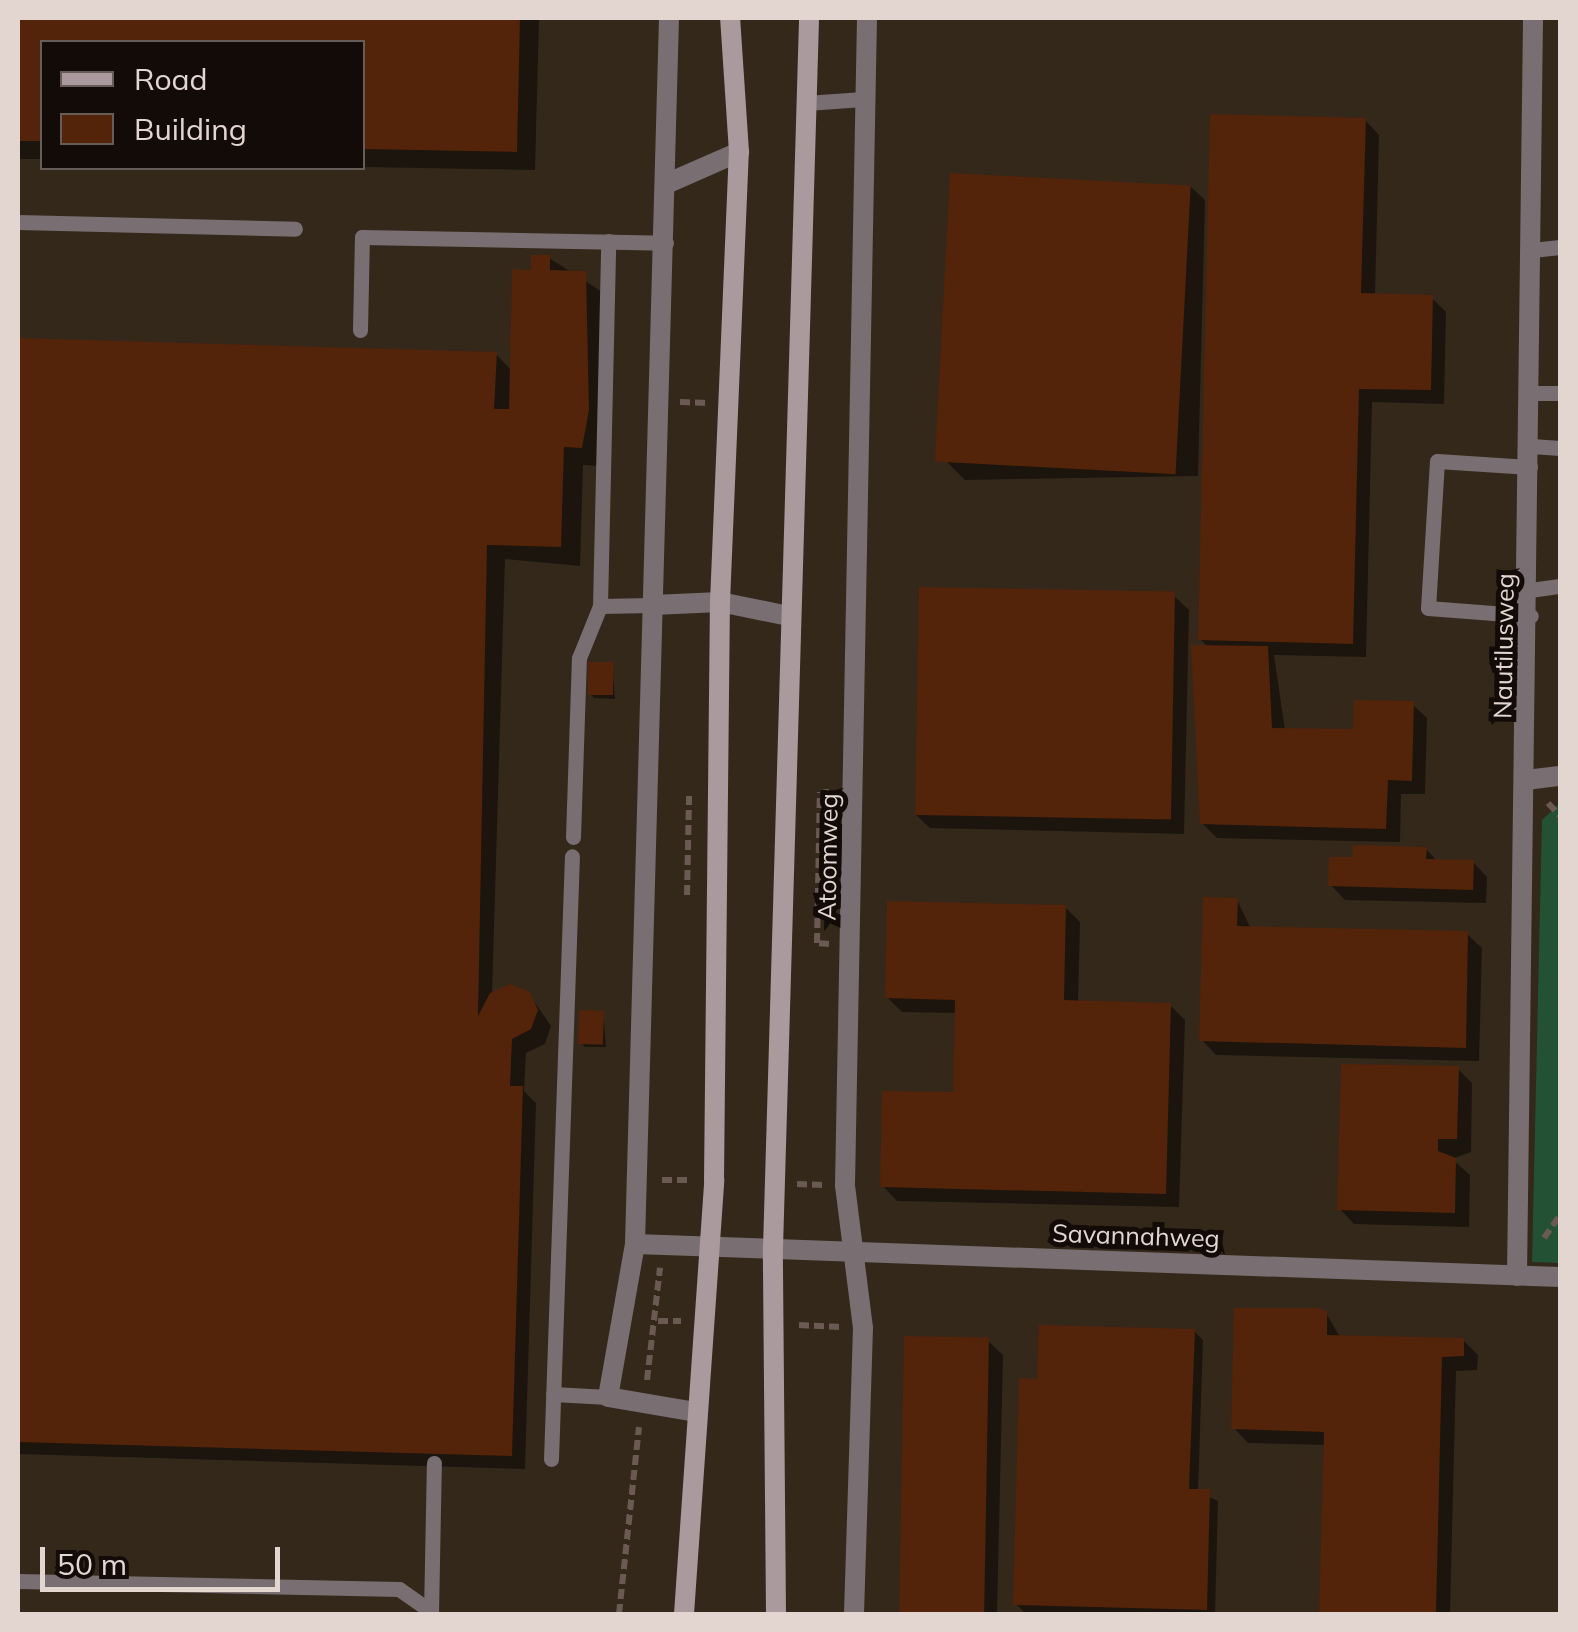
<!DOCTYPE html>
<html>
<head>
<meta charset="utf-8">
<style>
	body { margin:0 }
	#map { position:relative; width:1578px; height:1632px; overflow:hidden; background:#301e16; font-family:Mulish,sans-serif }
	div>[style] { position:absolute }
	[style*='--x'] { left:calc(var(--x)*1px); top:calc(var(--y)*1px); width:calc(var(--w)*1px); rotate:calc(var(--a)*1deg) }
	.industrial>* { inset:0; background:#34281a }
	.green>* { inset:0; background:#235133 }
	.shadow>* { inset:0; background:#0007 }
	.building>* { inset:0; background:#53230a; transform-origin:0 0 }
	.path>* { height:6px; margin-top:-3px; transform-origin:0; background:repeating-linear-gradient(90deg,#6a5a53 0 10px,transparent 0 15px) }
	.lane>* { height:15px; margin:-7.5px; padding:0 7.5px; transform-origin:7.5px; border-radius:7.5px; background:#796e71 }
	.street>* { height:20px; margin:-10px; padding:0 10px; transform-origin:10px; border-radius:10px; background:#796e71 }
	.secondary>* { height:20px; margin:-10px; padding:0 10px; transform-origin:10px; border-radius:10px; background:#aa999d }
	span { translate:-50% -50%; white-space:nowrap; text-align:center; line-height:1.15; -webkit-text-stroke:10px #130b07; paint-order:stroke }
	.street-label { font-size:25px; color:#e3d6d1 }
	.frame { position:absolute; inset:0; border:20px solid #e3d6d1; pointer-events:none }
	.legend { position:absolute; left:40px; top:40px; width:325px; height:130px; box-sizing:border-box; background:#130b07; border:2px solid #665c58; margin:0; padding:12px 18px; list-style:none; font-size:30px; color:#e3d6d1 }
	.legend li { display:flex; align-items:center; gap:20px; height:50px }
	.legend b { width:50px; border:2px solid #665c58 }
	.scale { position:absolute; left:40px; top:1547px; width:240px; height:45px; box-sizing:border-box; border:5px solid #e3d6d1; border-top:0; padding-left:12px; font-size:30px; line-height:35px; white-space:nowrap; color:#e3d6d1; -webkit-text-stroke:8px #130b07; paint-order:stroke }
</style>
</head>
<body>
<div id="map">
	<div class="industrial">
		<div style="clip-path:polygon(evenodd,18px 18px,1560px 18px,1560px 1614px,18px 1614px,18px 18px,42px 42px,362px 42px,362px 168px,42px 168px,42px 42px)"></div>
	</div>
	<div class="green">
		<div style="clip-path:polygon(1560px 803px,1560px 1263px,1532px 1262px,1542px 820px)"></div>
	</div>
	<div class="shadow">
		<div style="clip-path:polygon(18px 18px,539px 18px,535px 170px,362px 167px,362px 42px,42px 42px,42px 159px,18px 159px)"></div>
		<div style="clip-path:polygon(1365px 120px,1379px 135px,1375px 296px,1432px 298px,1446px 312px,1444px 404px,1372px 402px,1366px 657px,1274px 655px,1285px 730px,1356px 732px,1412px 704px,1427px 718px,1425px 794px,1401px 794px,1400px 842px,1217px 838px,1202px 823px,1208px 647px,1200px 639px)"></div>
		<div style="clip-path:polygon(1190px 186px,1205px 200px,1198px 476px,965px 480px,946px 461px)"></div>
		<div style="clip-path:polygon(549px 258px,604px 293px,600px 466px,583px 465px,580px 566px,505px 559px,492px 995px,529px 994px,551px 1026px,545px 1044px,526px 1053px,524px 1091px,536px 1103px,525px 1469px,18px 1454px,18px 341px,496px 354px,512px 371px,534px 272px)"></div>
		<div style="clip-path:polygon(1174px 596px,1189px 610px,1184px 834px,930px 828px,915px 814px)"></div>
		<div style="clip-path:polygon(612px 665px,615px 699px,594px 698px,590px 694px)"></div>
		<div style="clip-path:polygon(1426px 849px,1438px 862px,1473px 862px,1487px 877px,1486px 903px,1345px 900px,1331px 885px)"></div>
		<div style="clip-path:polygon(1237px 900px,1251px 929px,1467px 934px,1482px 948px,1479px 1061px,1216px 1055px,1202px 1040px)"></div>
		<div style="clip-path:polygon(1065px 907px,1080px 922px,1078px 1003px,1170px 1005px,1185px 1020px,1179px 1207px,897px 1201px,883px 1186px,956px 1095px,958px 1013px,902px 1012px,887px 997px)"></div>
		<div style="clip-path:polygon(603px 1013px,606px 1047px,585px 1047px,581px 1043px)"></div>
		<div style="clip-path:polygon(1458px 1069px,1472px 1083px,1471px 1152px,1452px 1159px,1470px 1175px,1469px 1227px,1354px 1224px,1340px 1209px)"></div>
		<div style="clip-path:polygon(1326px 1313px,1340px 1337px,1463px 1340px,1478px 1355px,1477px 1370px,1456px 1371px,1450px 1614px,1322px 1614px,1326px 1445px,1248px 1443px,1234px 1428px)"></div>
		<div style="clip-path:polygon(1194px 1331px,1203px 1340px,1198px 1492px,1218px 1501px,1215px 1614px,1025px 1613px,1016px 1604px,1040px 1381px)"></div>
		<div style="clip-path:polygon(907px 1339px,988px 1341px,1003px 1355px,997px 1614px,901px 1614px)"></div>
	</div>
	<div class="building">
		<div style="clip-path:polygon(18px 18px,520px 18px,517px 152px,362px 149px,362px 42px,42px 42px,42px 141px,18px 141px)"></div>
		<div style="clip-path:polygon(1210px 114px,1366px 118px,1361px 293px,1433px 295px,1431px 390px,1359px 389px,1353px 644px,1198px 640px)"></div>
		<div style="left:950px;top:173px;width:241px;height:289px;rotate:3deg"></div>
		<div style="clip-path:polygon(531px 255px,550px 255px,550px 270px,586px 271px,589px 410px,582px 448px,564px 447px,561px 547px,487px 545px,478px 1016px,490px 993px,510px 984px,530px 992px,538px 1010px,531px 1029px,512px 1039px,510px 1086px,523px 1086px,512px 1456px,18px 1442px,18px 338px,497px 352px,494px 409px,509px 409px,512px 269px,531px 270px)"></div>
		<div style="left:919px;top:587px;width:256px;height:228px;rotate:1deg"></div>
		<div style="clip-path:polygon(1191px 645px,1268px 646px,1272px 728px,1353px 729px,1354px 700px,1414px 701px,1412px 781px,1388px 780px,1386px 829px,1200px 824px)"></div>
		<div style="left:588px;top:662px;width:25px;height:33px"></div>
		<div style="clip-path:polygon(1353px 845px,1427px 847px,1426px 859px,1474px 860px,1473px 890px,1328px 886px,1329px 857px,1352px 857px)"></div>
		<div style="clip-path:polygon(1203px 897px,1238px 898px,1237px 926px,1468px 931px,1466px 1048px,1199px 1041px)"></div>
		<div style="clip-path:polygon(887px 901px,1066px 905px,1064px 1000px,1171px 1003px,1166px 1194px,880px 1187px,882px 1091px,953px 1092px,955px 1000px,885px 998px)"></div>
		<div style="left:579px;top:1010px;width:25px;height:34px;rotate:2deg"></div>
		<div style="clip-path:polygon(1341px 1064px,1459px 1066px,1457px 1139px,1438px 1139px,1438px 1151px,1456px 1158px,1455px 1213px,1337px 1210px)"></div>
		<div style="clip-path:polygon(1234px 1308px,1318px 1308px,1327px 1311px,1327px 1335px,1464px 1338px,1464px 1356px,1442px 1357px,1436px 1614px,1319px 1614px,1324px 1432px,1231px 1429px)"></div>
		<div style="clip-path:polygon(1039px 1325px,1195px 1329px,1189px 1489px,1210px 1489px,1207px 1610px,1013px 1605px,1019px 1378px,1037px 1379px)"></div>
		<div style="left:904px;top:1336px;width:85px;height:278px;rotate:1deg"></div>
	</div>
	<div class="path">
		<div style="--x:680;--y:402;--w:28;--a:2"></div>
		<div style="--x:1548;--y:803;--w:18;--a:47"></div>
		<div style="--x:687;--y:895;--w:99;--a:-88.8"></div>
		<div style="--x:829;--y:944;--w:12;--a:-175"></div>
		<div style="--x:817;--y:943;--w:151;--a:-88.9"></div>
		<div style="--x:820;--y:792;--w:9;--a:0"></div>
		<div style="--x:662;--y:1180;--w:27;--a:0"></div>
		<div style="--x:797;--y:1184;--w:27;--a:2"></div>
		<div style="--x:1544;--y:1238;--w:28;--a:-55"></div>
		<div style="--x:658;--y:1321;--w:23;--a:0"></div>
		<div style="--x:799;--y:1325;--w:42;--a:2.7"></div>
		<div style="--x:647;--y:1380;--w:113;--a:-83.4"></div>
		<div style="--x:619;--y:1614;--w:188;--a:-83.9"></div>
	</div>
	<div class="lane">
		<div style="--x:806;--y:103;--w:57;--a:-4"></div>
		<div style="--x:18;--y:222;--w:277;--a:1.4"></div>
		<div style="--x:1532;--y:250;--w:28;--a:-6"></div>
		<div style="--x:360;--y:330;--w:93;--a:-88.8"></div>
		<div style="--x:362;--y:237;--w:304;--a:1.1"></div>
		<div style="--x:1531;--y:393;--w:29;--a:0"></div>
		<div style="--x:1531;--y:446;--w:29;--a:4"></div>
		<div style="--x:1530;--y:467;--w:93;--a:-176.3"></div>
		<div style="--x:1437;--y:461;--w:147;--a:93.5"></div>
		<div style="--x:1428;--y:608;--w:103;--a:4.4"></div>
		<div style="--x:1530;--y:590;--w:30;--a:-8"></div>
		<div style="--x:600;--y:606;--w:53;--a:-1.1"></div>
		<div style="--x:573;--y:837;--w:179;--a:-88.1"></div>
		<div style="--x:579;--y:658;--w:56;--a:-68"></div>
		<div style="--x:600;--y:606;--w:365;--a:-88.7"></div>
		<div style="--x:553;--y:1394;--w:55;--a:3.1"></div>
		<div style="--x:551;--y:1459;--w:603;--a:-88.01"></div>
		<div style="--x:18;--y:1581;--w:381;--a:1.2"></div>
		<div style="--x:399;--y:1589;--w:39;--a:35"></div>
		<div style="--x:431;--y:1614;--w:151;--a:-88.9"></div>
	</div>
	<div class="street">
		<div style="--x:669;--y:18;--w:1226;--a:91.59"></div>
		<div style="--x:635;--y:1244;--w:155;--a:100"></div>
		<div style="--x:608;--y:1397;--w:89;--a:9.7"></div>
		<div style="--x:666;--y:184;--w:80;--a:-23.7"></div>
		<div style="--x:653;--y:605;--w:67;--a:-2.6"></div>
		<div style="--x:720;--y:602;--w:70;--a:11.5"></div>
		<div style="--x:1526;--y:780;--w:34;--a:-7"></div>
		<div style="--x:635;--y:1244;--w:926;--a:2.04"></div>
		<div style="--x:1517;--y:1276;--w:1258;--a:-89.27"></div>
		<div style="--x:854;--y:1614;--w:286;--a:-88.2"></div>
		<div style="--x:863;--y:1328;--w:144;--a:-97.2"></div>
		<div style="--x:845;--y:1185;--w:1167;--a:-88.92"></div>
	</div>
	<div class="secondary">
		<div style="--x:684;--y:1614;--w:435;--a:-86"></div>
		<div style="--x:714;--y:1180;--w:578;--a:-89.41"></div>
		<div style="--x:720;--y:602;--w:450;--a:-87.6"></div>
		<div style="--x:739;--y:152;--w:134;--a:-93.8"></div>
		<div style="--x:776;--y:1614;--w:366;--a:-90.5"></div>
		<div style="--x:773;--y:1248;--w:1231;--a:-88.32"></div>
	</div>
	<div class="street-label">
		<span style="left:1504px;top:646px;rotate:-89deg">Nautilusweg</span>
		<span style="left:828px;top:857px;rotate:-89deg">Atoomweg</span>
		<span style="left:1136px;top:1236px;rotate:2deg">Savannahweg</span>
	</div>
	<div class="frame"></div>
	<ul class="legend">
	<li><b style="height:12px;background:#aa999d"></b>Road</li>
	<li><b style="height:28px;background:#53230a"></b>Building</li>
	</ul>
	<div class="scale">50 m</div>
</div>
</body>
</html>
